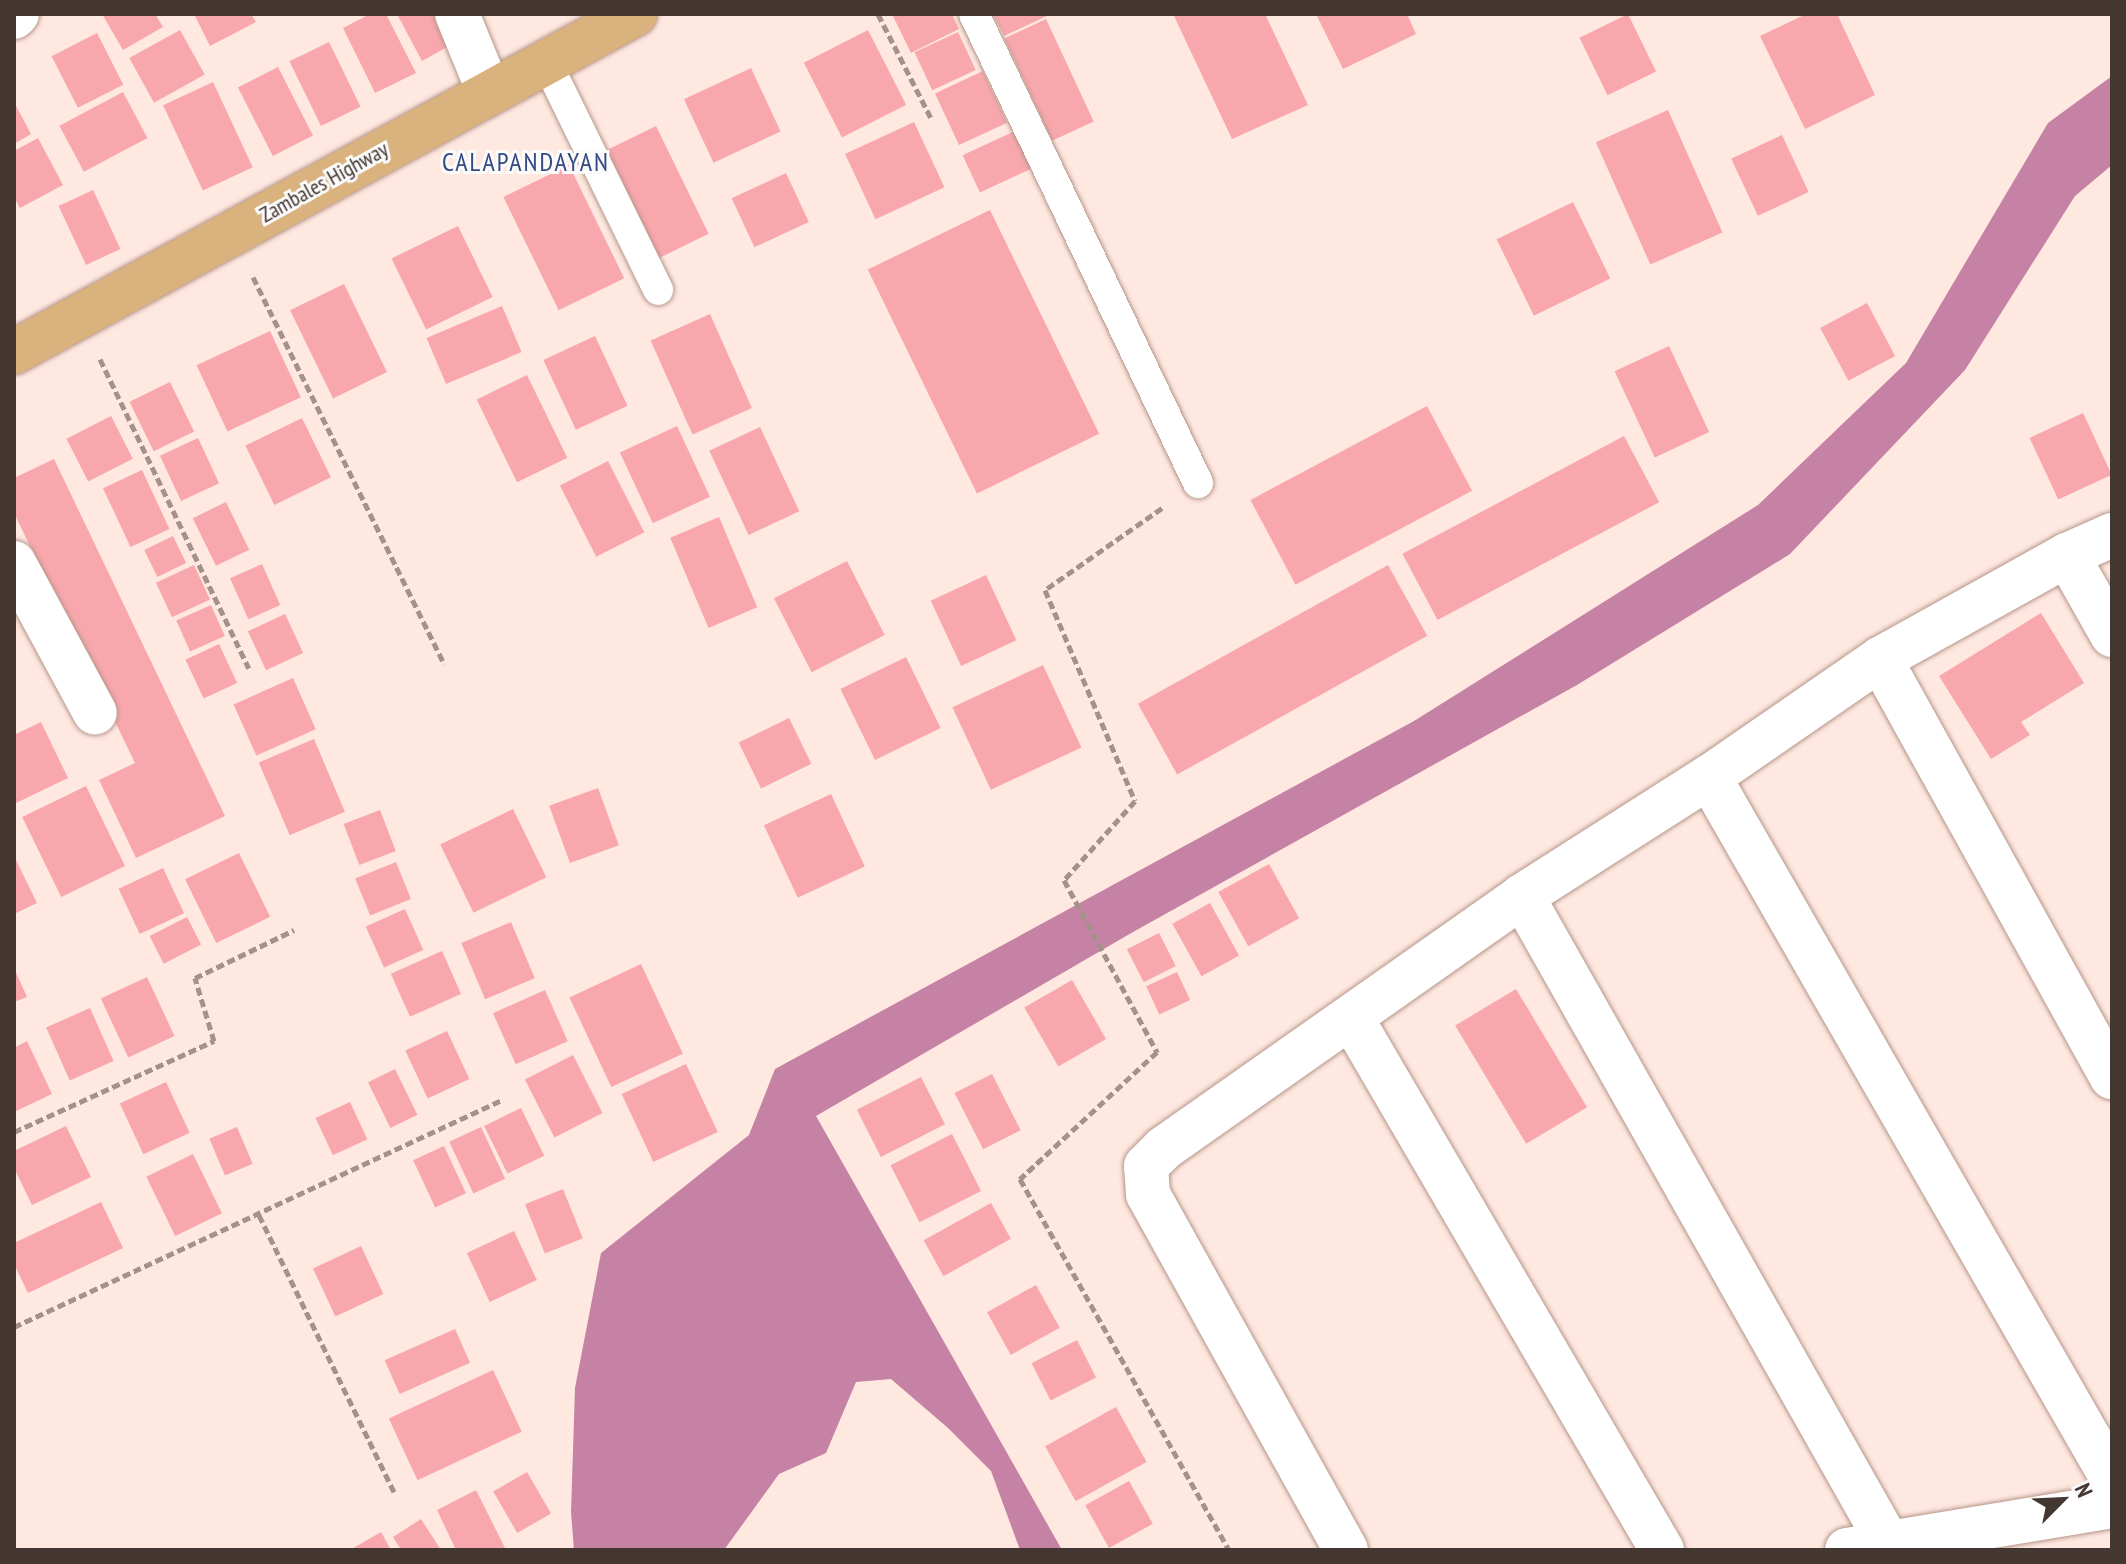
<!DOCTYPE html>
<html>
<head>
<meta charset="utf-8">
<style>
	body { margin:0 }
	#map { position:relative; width:2126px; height:1564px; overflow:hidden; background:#fee8e0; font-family:"PT Sans Narrow",sans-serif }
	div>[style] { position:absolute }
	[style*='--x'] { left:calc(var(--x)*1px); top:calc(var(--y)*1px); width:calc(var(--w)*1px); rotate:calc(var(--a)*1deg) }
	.water>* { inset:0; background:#c682a4 }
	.building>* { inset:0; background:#f8a8ad; transform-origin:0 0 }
	.path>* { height:5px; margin-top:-2.5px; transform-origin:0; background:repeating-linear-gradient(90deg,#a3918a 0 8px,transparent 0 12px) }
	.roads { filter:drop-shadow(0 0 2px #b69589) drop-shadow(0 0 2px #b69589) }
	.lane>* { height:30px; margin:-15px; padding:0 15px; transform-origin:15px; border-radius:15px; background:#fff }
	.street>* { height:44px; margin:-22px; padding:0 22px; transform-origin:22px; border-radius:22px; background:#fff }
	.primary>* { height:44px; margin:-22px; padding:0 22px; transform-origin:22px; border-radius:22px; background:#d9b27d }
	span { translate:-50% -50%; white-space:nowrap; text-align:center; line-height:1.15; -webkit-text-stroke:6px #fbfbfb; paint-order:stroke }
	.street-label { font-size:22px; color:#443731 }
	.quarter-label { font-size:26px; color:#354a84; letter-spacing:2px }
	.frame { position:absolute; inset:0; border:16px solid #443731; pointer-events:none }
	.north { position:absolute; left:2022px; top:1460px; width:80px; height:80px; -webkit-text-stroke:6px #fbfbfb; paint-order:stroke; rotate:66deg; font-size:22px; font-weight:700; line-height:32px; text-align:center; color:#443731 }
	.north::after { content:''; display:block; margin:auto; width:28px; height:36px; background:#443731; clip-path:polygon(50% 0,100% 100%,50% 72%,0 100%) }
</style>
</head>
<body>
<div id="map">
	<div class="water">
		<div style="clip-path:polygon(2112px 76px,2112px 165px,2075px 196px,1965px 370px,1790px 554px,1577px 685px,1133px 932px,816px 1116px,1062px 1550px,1020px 1550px,991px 1471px,948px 1428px,891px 1379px,856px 1382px,826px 1453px,779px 1474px,724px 1550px,574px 1550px,571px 1512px,575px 1388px,601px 1253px,749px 1135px,775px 1069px,1414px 721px,1758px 505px,1906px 363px,2048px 123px)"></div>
	</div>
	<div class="building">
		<div style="clip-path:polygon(102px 14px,155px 14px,163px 27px,123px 50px)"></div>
		<div style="clip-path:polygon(194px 14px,251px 14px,256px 22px,210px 46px)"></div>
		<div style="clip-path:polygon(370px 14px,386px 14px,416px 73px,375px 93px,343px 28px)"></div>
		<div style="clip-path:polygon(403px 14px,441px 14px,456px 42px,422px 61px,398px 16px)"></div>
		<div style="clip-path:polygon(892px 14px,952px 14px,959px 29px,911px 53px)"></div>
		<div style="clip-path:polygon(993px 14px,1051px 14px,1004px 36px)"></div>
		<div style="clip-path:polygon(1179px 14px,1265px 14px,1308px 105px,1232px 139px,1174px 16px)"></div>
		<div style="clip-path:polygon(1316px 14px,1407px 14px,1416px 34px,1343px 69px)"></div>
		<div style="left:1628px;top:14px;width:64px;height:54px;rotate:64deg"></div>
		<div style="clip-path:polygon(1806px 14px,1837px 14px,1875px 95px,1805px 129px,1760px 36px)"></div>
		<div style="left:1046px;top:19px;width:113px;height:46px;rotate:65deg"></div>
		<div style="left:180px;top:30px;width:51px;height:58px;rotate:61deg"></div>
		<div style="left:868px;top:30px;width:84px;height:72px;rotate:63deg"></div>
		<div style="left:958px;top:32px;width:42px;height:48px;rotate:65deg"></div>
		<div style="left:97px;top:33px;width:58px;height:51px;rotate:63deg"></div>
		<div style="left:329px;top:42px;width:72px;height:44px;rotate:64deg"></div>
		<div style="left:278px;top:67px;width:77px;height:45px;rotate:63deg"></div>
		<div style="left:751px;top:68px;width:70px;height:74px;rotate:65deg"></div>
		<div style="left:983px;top:71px;width:57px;height:53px;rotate:65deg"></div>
		<div style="left:213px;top:82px;width:94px;height:55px;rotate:65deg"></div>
		<div style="left:123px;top:92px;width:52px;height:72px;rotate:62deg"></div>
		<div style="clip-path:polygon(14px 102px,31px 134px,14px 144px)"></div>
		<div style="left:1668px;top:110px;width:134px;height:79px;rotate:66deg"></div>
		<div style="left:914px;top:122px;width:72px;height:76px;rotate:65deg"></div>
		<div style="left:656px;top:126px;width:120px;height:58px;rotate:64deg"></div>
		<div style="left:1017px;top:130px;width:41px;height:60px;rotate:65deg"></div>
		<div style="left:1782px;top:135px;width:63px;height:56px;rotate:65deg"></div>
		<div style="clip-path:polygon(38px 138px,63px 185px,20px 208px,14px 197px,14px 151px)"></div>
		<div style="left:569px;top:165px;width:126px;height:73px;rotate:64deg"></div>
		<div style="left:786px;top:173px;width:54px;height:60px;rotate:65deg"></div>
		<div style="left:93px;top:190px;width:65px;height:38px;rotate:65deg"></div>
		<div style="left:1573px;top:202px;width:85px;height:85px;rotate:64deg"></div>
		<div style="left:990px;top:210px;width:249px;height:136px;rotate:64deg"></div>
		<div style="left:458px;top:226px;width:79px;height:74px;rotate:64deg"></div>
		<div style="left:344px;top:284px;width:98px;height:60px;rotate:64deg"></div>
		<div style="left:1867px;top:303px;width:60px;height:53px;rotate:62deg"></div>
		<div style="left:502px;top:306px;width:50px;height:82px;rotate:67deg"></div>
		<div style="left:710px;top:314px;width:103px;height:65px;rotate:66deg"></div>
		<div style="left:270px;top:331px;width:73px;height:81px;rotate:65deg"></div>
		<div style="left:595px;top:336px;width:77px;height:57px;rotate:65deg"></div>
		<div style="left:1669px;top:346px;width:95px;height:60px;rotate:65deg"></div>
		<div style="left:527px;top:375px;width:92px;height:56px;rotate:64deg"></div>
		<div style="left:170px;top:382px;width:55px;height:45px;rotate:64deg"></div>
		<div style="left:1427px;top:406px;width:96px;height:200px;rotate:62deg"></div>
		<div style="left:2083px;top:413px;width:68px;height:59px;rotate:65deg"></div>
		<div style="left:111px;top:416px;width:48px;height:50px;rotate:63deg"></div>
		<div style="left:302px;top:418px;width:66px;height:63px;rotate:64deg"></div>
		<div style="left:677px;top:426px;width:78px;height:63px;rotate:65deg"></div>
		<div style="left:760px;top:427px;width:93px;height:56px;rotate:65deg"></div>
		<div style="left:1624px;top:436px;width:75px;height:251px;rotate:62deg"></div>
		<div style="left:198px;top:438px;width:50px;height:42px;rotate:65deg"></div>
		<div style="clip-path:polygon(54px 459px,225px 816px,136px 858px,99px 780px,135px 763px,14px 513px,14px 478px)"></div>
		<div style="left:608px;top:461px;width:80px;height:54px;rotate:63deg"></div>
		<div style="left:142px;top:470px;width:65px;height:43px;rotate:65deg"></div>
		<div style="left:226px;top:502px;width:53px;height:37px;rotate:64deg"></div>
		<div style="left:719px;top:517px;width:98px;height:53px;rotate:67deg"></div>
		<div style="left:173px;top:536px;width:30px;height:32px;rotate:64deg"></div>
		<div style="left:847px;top:561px;width:83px;height:82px;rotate:63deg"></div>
		<div style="left:262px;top:564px;width:45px;height:35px;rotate:66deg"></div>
		<div style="left:194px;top:565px;width:38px;height:42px;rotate:65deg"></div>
		<div style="left:1388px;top:565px;width:81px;height:286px;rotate:61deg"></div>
		<div style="left:986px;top:575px;width:72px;height:61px;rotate:65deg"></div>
		<div style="left:211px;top:605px;width:34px;height:38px;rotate:66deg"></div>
		<div style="clip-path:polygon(2041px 613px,2084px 683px,2021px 722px,2030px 735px,1991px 759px,1939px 676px)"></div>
		<div style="left:285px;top:614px;width:43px;height:41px;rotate:65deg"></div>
		<div style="left:219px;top:644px;width:43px;height:37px;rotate:65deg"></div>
		<div style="left:906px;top:657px;width:79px;height:73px;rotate:64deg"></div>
		<div style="left:1043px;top:665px;width:91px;height:100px;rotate:65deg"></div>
		<div style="left:293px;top:678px;width:56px;height:65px;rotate:66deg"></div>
		<div style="left:789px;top:718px;width:51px;height:56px;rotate:64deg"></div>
		<div style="clip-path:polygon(41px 722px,68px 778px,14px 804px,14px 735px)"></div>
		<div style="left:314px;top:739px;width:79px;height:60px;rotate:67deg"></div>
		<div style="left:86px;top:786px;width:89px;height:71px;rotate:64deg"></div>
		<div style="left:598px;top:788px;width:61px;height:52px;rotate:70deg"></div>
		<div style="left:831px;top:794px;width:80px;height:74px;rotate:65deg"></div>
		<div style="left:513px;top:809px;width:76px;height:81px;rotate:64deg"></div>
		<div style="left:380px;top:810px;width:44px;height:39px;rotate:69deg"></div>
		<div style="left:239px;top:853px;width:71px;height:60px;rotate:64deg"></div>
		<div style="clip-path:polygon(14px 856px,37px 903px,14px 914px)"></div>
		<div style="left:396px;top:862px;width:40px;height:44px;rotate:68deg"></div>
		<div style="left:1269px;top:864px;width:62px;height:58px;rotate:61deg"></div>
		<div style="left:163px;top:868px;width:50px;height:49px;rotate:65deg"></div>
		<div style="left:1210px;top:903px;width:60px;height:43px;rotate:61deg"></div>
		<div style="left:405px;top:909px;width:45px;height:43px;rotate:66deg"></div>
		<div style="left:187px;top:917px;width:31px;height:42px;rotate:63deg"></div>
		<div style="left:511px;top:922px;width:61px;height:54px;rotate:67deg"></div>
		<div style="left:1159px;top:933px;width:37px;height:36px;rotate:63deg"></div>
		<div style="left:442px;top:951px;width:47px;height:56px;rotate:66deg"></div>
		<div style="left:641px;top:964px;width:99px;height:79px;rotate:65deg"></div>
		<div style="clip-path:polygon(14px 968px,27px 997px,14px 1002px)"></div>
		<div style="left:1177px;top:972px;width:31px;height:34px;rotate:65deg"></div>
		<div style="left:147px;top:977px;width:65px;height:51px;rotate:65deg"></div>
		<div style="left:1072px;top:980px;width:68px;height:55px;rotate:60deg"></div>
		<div style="left:1516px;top:989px;width:138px;height:71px;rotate:59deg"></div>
		<div style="left:545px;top:990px;width:56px;height:57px;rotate:66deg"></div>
		<div style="left:90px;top:1008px;width:58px;height:48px;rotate:66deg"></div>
		<div style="left:447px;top:1031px;width:53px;height:46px;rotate:65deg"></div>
		<div style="clip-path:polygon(27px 1041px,52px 1094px,14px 1112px,14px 1048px)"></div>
		<div style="left:573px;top:1055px;width:65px;height:54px;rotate:63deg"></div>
		<div style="left:686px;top:1064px;width:75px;height:71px;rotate:65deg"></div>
		<div style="left:395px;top:1069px;width:51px;height:30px;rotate:64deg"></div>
		<div style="left:992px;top:1074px;width:63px;height:42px;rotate:63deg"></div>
		<div style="left:921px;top:1077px;width:53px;height:72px;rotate:63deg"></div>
		<div style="left:166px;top:1082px;width:56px;height:51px;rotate:65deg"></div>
		<div style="left:350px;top:1102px;width:41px;height:38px;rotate:65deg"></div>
		<div style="left:521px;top:1108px;width:53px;height:41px;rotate:64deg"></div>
		<div style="clip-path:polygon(66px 1126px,91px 1177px,32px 1205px,14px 1168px,14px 1151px)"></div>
		<div style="left:237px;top:1127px;width:40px;height:30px;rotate:67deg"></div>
		<div style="left:481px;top:1127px;width:57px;height:35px;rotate:65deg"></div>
		<div style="left:952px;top:1134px;width:64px;height:69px;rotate:63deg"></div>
		<div style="left:444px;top:1146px;width:52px;height:34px;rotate:65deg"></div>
		<div style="left:193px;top:1154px;width:66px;height:52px;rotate:64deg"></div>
		<div style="left:563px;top:1189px;width:53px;height:41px;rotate:68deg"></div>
		<div style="clip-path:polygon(101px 1202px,123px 1248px,28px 1293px,14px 1264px,14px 1243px)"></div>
		<div style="left:991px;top:1203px;width:41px;height:77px;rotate:61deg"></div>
		<div style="left:514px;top:1231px;width:54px;height:52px;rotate:65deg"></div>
		<div style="left:361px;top:1246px;width:53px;height:53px;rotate:65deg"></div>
		<div style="left:1036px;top:1285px;width:49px;height:56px;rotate:61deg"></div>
		<div style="left:455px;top:1329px;width:37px;height:77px;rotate:66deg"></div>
		<div style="left:1077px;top:1340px;width:42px;height:51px;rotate:63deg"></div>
		<div style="left:493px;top:1370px;width:68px;height:115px;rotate:65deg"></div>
		<div style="left:1116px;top:1407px;width:63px;height:81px;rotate:61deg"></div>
		<div style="left:527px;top:1472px;width:48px;height:39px;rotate:60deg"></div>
		<div style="left:1129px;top:1481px;width:49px;height:50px;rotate:61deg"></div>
		<div style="clip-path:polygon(476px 1490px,506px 1550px,456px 1550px,437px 1510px)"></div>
		<div style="clip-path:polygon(421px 1519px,441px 1550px,401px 1550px,393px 1537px)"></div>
		<div style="clip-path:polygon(381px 1532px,391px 1550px,350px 1550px)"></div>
	</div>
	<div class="path">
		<div style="--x:878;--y:14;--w:119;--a:63"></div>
		<div style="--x:253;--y:277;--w:432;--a:63.7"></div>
		<div style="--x:100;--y:359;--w:343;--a:64.3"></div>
		<div style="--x:1162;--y:508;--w:143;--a:145"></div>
		<div style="--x:1045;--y:590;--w:229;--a:66.9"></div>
		<div style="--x:1135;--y:801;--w:106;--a:131.9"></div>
		<div style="--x:1064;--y:880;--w:196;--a:61.6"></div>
		<div style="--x:1157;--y:1052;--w:187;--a:137.2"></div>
		<div style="--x:1020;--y:1179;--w:426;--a:60.6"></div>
		<div style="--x:14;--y:1132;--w:220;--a:-24.5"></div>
		<div style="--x:214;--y:1041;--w:66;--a:-106.8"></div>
		<div style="--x:195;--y:978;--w:110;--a:-25.9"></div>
		<div style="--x:259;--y:1215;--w:308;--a:64"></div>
		<div style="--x:14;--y:1327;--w:538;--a:-24.95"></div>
	</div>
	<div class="roads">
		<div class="lane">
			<div style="--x:974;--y:14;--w:520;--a:64.47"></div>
			<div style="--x:546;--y:61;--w:255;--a:63.9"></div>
		</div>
		<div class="street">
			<div style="--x:457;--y:14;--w:84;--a:67.7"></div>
			<div style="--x:14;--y:17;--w:4;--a:-45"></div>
			<div style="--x:2067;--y:555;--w:92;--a:60.6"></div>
			<div style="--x:14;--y:563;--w:170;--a:61.6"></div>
			<div style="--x:1880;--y:659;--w:478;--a:61"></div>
			<div style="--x:1709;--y:777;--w:809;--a:60.11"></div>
			<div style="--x:1522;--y:896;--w:743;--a:60.5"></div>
			<div style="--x:1352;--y:1019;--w:615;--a:59.72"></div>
			<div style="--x:1346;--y:1550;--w:407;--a:-119.1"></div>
			<div style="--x:1148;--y:1194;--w:28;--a:-94"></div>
			<div style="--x:1146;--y:1166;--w:25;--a:-45"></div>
			<div style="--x:1164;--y:1148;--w:438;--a:-35.1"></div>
			<div style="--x:1522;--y:896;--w:222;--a:-32.5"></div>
			<div style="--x:1709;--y:777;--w:208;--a:-34.6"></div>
			<div style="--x:1880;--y:659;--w:214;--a:-29.1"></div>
			<div style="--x:2067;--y:555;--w:49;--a:-24"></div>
			<div style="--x:1847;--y:1550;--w:269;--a:-9.4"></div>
		</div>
		<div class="primary">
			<div style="--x:14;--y:352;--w:707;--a:-28.56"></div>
		</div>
	</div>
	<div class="street-label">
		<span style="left:324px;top:182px;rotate:-29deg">Zambales Highway</span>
	</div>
	<div class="quarter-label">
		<span style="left:526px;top:162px">CALAPANDAYAN</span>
	</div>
	<div class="frame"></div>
	<div class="north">N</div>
</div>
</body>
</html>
